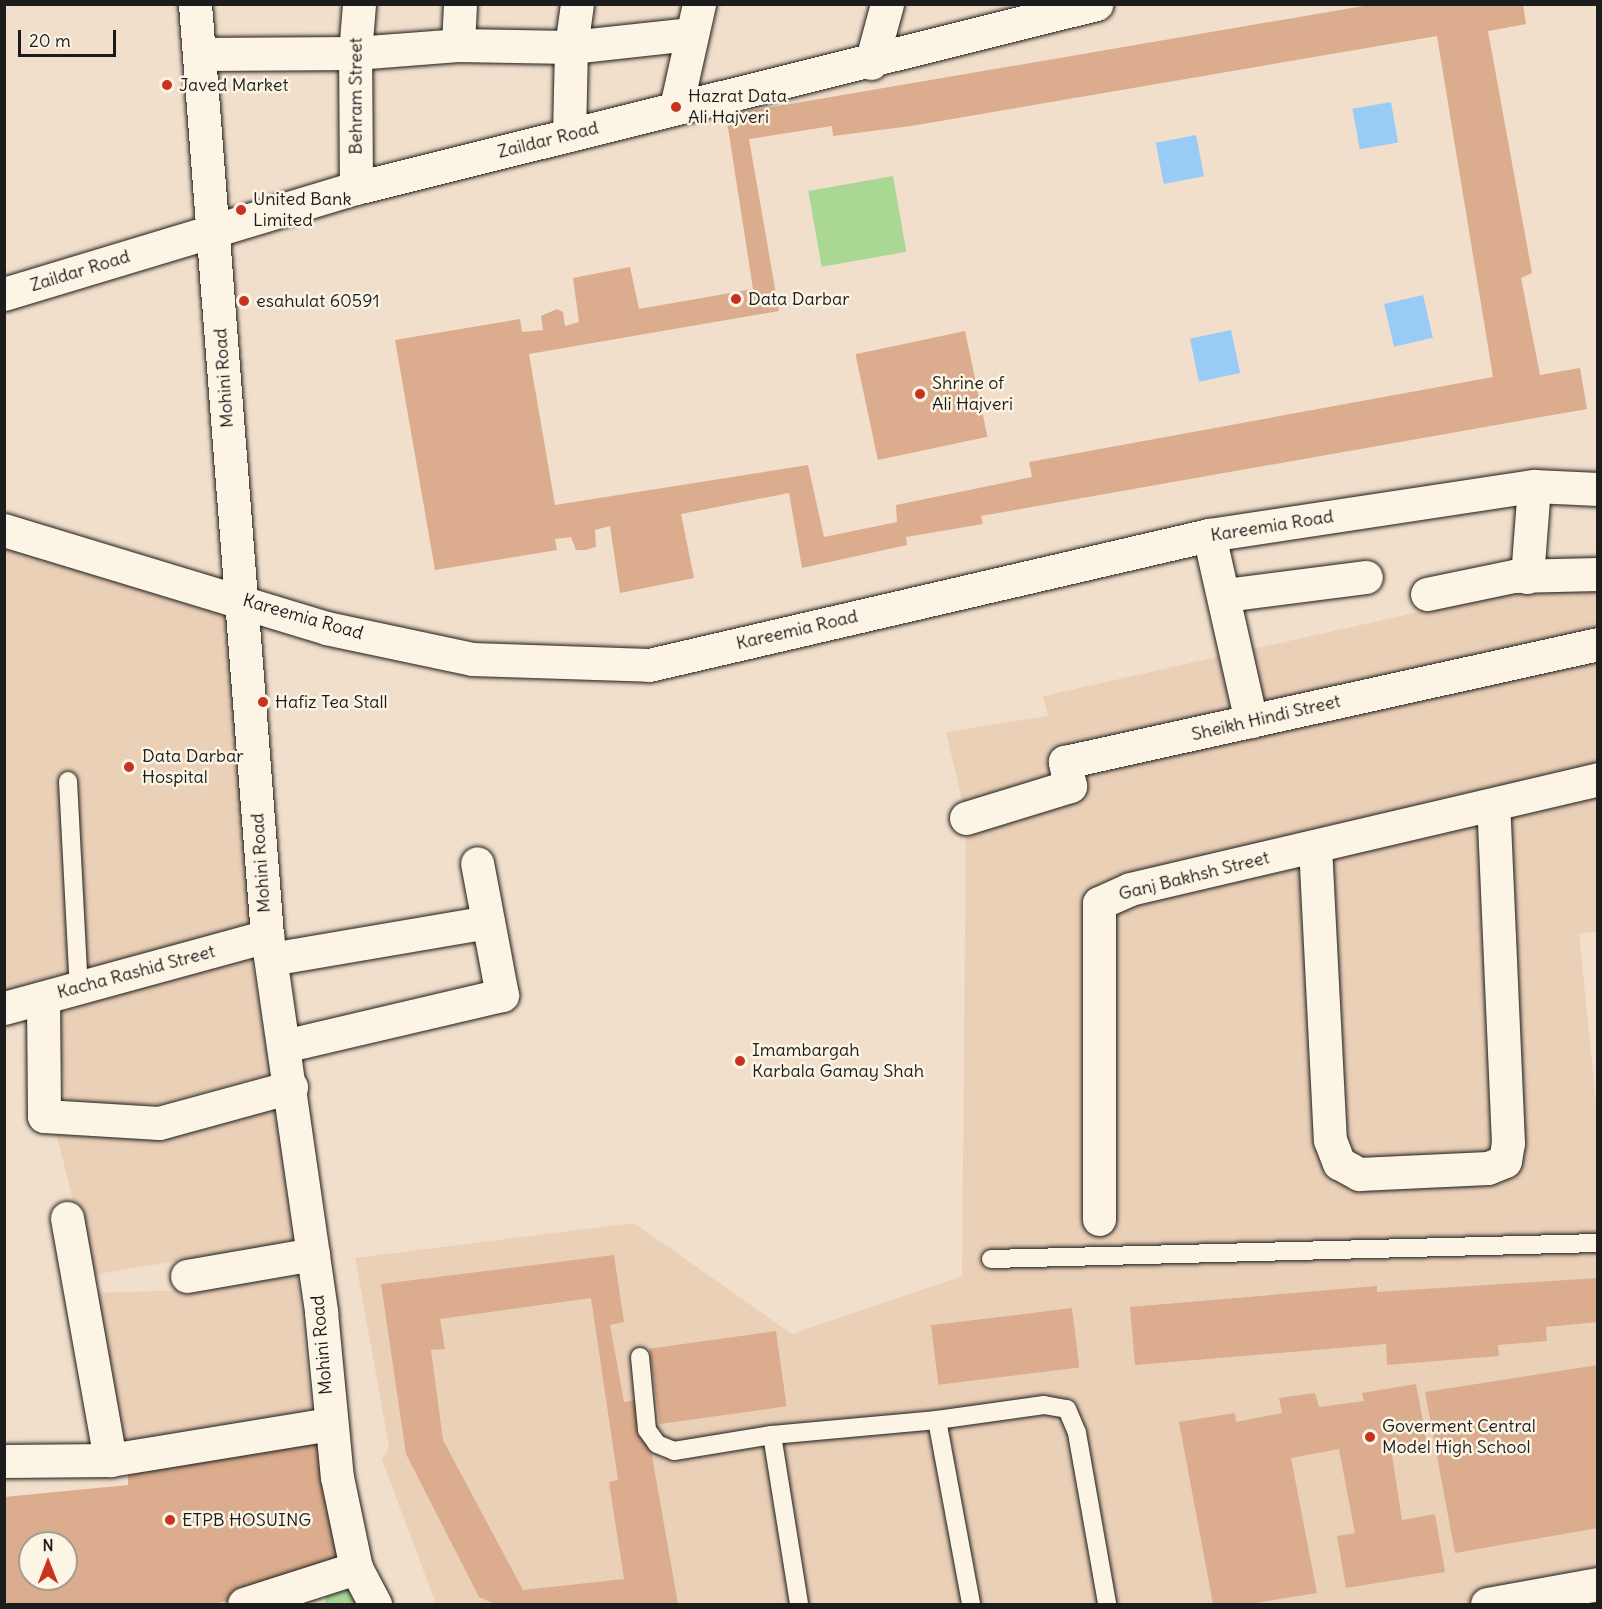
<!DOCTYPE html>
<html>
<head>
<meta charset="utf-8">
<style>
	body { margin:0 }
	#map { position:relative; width:1602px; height:1609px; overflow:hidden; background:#f2dfcb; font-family:Delius,sans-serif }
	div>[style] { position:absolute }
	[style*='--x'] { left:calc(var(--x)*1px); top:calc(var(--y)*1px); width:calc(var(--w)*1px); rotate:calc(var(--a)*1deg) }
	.built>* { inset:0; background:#ebd0b8 }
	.green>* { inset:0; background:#abd795; transform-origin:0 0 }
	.water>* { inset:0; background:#98ccf6; transform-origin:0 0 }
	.building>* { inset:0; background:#dbac8d; transform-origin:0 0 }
	.roads { filter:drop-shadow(0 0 2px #1c1c1c) drop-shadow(0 0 2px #1c1c1c) }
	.service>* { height:18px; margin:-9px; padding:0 9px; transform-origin:9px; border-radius:9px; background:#fcf5e5 }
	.minor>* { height:33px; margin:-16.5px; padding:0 16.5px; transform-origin:16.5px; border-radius:16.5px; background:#fcf5e5 }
	.tertiary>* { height:33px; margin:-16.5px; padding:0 16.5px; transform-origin:16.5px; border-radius:16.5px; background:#fcf5e5 }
	.secondary>* { height:33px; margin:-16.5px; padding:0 16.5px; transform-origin:16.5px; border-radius:16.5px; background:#fcf5e5 }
	.dots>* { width:16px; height:16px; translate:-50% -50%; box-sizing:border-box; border:3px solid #fcf5e5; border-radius:50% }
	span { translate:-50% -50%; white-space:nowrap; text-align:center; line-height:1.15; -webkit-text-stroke:5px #fcf5e5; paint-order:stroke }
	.poi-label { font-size:18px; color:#1c1c1c }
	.left { translate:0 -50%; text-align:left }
	.street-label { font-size:18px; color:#1c1c1c }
	.frame { position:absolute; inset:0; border:6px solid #1c1c1c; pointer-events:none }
	.north { position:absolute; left:18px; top:1531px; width:60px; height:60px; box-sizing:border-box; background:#fcf5e5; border:2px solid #a29e95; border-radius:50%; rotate:0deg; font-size:16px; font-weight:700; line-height:24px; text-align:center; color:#1c1c1c }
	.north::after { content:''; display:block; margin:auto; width:21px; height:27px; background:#c8321e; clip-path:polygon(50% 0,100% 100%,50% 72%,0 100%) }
	.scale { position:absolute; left:18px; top:30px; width:98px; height:27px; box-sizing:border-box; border:3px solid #1c1c1c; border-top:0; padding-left:8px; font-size:18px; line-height:21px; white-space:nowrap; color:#1c1c1c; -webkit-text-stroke:4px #fcf5e5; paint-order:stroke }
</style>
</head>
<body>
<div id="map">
	<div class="built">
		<div style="clip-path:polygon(5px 530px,241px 599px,267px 936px,5px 1008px)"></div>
		<div style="clip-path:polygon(1597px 572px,1597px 932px,1579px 933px,1598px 1122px,1597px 1604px,436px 1604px,382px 1460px,389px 1446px,355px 1258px,634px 1223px,792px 1334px,962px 1276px,966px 818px,946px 732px,1048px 716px,1043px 696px)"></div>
		<div style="clip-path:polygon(250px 953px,271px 1074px,159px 1104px,67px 1104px,55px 1014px)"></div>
		<div style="clip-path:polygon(275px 1105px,299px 1241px,92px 1275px,56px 1133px,164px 1141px)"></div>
		<div style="clip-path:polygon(296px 1268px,312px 1416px,120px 1449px,93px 1293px,191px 1290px)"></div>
	</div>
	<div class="green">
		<div style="left:893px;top:176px;width:77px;height:86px;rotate:80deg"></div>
		<div style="clip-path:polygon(355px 1572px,372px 1604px,325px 1604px,325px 1585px)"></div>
	</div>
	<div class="water">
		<div style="left:1391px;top:102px;width:41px;height:39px;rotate:80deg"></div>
		<div style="left:1196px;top:135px;width:42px;height:41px;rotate:79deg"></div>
		<div style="left:1423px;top:295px;width:44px;height:40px;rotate:77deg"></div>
		<div style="left:1231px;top:330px;width:44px;height:42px;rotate:78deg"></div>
	</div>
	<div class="building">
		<div style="clip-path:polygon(evenodd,1375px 4px,1523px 4px,1526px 24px,1488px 31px,1532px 273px,1521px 278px,1540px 375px,1580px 368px,1587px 409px,981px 516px,983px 524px,906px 537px,907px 545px,802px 568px,789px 493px,681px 514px,694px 578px,620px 593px,610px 526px,595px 530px,596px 547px,585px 550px,576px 550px,571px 537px,555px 539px,557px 550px,435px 570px,395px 340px,520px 319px,522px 332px,543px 330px,541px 316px,557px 309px,563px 312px,565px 326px,579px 322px,573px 278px,630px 267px,639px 309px,753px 289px,726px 115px,1375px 4px,1437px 36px,1493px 377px,1029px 462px,1032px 477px,896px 505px,897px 522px,824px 537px,808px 465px,555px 505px,529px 354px,779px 311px,749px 139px,832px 126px,833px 136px,911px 126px,1437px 36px)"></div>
		<div style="left:965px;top:331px;width:108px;height:112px;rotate:78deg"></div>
		<div style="clip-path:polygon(evenodd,614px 1255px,624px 1322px,610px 1325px,624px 1402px,642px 1399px,678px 1604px,495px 1604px,479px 1597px,406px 1454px,381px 1284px,614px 1255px,591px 1298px,618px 1480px,609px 1482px,624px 1579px,523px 1590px,443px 1440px,431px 1350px,445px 1349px,440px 1319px,591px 1298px)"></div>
		<div style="clip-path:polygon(1598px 1278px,1598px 1322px,1546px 1327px,1547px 1341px,1498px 1345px,1499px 1356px,1387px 1365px,1386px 1344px,1135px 1365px,1130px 1307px,1377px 1286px,1377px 1292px)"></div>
		<div style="left:1072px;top:1308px;width:60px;height:142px;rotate:83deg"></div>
		<div style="left:776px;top:1331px;width:76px;height:128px;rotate:82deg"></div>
		<div style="clip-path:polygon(1598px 1365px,1598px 1528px,1455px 1553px,1425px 1392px)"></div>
		<div style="clip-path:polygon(1416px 1384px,1428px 1449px,1392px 1455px,1402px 1520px,1435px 1514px,1445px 1572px,1346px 1588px,1337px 1536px,1355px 1533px,1339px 1449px,1291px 1458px,1317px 1593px,1249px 1604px,1213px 1604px,1179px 1422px,1235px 1413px,1236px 1422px,1282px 1413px,1279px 1398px,1315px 1393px,1319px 1407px,1364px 1401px,1362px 1393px)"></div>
		<div style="clip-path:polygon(evenodd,317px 1438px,345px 1558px,268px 1590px,215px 1604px,10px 1604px,4px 1601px,4px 1497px,128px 1485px,128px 1465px,317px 1438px,30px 1543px,66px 1543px,66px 1579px,30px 1579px,30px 1543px)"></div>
	</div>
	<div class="roads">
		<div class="service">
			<div style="--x:68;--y:781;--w:207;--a:87"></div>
			<div style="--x:991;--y:1259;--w:607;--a:-1.51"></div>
			<div style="--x:640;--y:1357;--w:73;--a:84.5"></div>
			<div style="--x:647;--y:1430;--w:17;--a:54"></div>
			<div style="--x:657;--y:1444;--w:18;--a:22"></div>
			<div style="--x:674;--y:1451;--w:99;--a:-9.3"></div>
			<div style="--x:772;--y:1435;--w:171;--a:80.9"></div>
			<div style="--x:937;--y:1420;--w:187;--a:79.5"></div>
			<div style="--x:772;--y:1435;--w:166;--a:-5.2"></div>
			<div style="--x:937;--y:1420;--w:108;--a:-8"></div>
			<div style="--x:1044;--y:1405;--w:23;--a:10"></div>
			<div style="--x:1067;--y:1409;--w:26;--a:67"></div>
			<div style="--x:1077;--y:1433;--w:174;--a:80"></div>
		</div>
		<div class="minor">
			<div style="--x:458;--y:45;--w:41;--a:-87.2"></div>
			<div style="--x:199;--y:54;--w:156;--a:-0.4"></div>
			<div style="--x:355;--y:53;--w:103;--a:-4.4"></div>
			<div style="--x:458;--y:45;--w:113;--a:1"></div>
			<div style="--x:571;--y:47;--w:121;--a:-6.2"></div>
			<div style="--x:871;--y:63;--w:61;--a:-74.8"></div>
			<div style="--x:676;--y:107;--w:106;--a:-77.4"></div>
			<div style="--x:569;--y:135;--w:88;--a:-88.7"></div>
			<div style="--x:571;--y:47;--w:43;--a:-82.1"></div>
			<div style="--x:356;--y:188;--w:135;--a:-90.4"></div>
			<div style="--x:355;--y:53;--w:49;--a:-85.3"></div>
			<div style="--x:1209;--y:535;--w:191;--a:77.3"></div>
			<div style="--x:1527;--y:577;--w:91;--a:-85.6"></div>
			<div style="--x:1427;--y:594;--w:89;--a:-11.7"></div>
			<div style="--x:1514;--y:576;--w:84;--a:-1.4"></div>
			<div style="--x:1225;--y:595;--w:142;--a:-7.3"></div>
			<div style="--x:966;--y:818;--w:109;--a:-17.1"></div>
			<div style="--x:1070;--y:786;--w:25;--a:-102"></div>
			<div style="--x:1065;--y:762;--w:546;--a:-12.48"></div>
			<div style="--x:1315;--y:846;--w:294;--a:87.1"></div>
			<div style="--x:1330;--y:1140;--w:25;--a:69"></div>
			<div style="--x:1339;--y:1163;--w:23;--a:29"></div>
			<div style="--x:1359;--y:1174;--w:129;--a:-2.7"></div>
			<div style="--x:1488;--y:1168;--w:18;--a:-22"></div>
			<div style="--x:1505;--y:1161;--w:18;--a:-81"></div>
			<div style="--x:1508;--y:1143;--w:338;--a:-92.5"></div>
			<div style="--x:271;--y:959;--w:220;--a:-9.7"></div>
			<div style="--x:43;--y:998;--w:118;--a:89.5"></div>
			<div style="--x:44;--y:1116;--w:115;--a:3.5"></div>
			<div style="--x:159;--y:1123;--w:137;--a:-15.3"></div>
			<div style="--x:4;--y:1008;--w:273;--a:-15.3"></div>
			<div style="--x:284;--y:1046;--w:224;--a:-13.2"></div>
			<div style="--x:502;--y:995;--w:134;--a:-100.7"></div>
			<div style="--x:67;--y:1218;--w:246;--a:79.9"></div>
			<div style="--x:1099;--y:1219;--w:316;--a:-90"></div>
			<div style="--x:1099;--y:903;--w:34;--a:-24"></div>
			<div style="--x:1130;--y:889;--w:481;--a:-13.2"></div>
			<div style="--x:187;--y:1276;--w:128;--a:-9.9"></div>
			<div style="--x:4;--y:1461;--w:106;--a:-0.5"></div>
			<div style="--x:110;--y:1460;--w:222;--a:-9.3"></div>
			<div style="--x:244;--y:1604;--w:118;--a:-17.8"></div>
			<div style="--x:1487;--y:1604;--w:113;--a:-10.2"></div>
		</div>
		<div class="tertiary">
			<div style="--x:4;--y:530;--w:337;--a:16.9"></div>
			<div style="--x:326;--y:628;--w:149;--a:12"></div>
			<div style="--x:472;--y:659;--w:177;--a:1.9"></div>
			<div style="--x:649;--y:665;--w:575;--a:-13.07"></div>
			<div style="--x:1209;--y:535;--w:329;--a:-8.6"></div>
			<div style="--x:1534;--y:486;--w:64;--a:2.7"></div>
		</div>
		<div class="secondary">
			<div style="--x:195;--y:4;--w:935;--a:85.58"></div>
			<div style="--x:267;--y:936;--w:380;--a:81.8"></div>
			<div style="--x:321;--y:1312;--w:166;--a:84.5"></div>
			<div style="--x:337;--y:1477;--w:93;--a:78.2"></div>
			<div style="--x:356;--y:1568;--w:41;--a:62.2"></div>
			<div style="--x:4;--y:294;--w:368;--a:-16.8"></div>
			<div style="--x:356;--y:188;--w:763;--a:-13.96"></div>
		</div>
	</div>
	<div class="dots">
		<div style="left:167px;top:85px;background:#c8321e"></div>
		<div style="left:676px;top:107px;background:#c8321e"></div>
		<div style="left:241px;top:210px;background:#c8321e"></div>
		<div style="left:736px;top:299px;background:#c8321e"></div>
		<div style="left:244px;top:301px;background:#c8321e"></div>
		<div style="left:920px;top:394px;background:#c8321e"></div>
		<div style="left:263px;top:702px;background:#c8321e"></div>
		<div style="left:129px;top:767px;background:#c8321e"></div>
		<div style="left:740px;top:1061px;background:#c8321e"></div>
		<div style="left:1370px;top:1437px;background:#c8321e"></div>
		<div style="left:170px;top:1520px;background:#c8321e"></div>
	</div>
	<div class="poi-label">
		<span class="left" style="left:179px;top:85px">Javed Market</span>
		<span class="left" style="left:688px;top:107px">Hazrat Data<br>Ali Hajveri</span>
		<span class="left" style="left:253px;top:210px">United Bank<br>Limited</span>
		<span class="left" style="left:748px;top:299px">Data Darbar</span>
		<span class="left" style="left:256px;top:301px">esahulat 60591</span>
		<span class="left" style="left:932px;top:394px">Shrine of<br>Ali Hajveri</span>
		<span class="left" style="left:275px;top:702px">Hafiz Tea Stall</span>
		<span class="left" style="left:142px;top:767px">Data Darbar<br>Hospital</span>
		<span class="left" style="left:752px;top:1061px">Imambargah<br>Karbala Gamay Shah</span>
		<span class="left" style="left:1382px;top:1437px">Goverment Central<br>Model High School</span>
		<span class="left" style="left:182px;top:1520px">ETPB HOSUING</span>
	</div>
	<div class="street-label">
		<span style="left:356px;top:96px;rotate:-90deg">Behram Street</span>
		<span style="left:548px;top:140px;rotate:-14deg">Zaildar Road</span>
		<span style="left:80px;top:271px;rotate:-17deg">Zaildar Road</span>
		<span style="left:224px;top:378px;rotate:-94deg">Mohini Road</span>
		<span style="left:1272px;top:526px;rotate:-9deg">Kareemia Road</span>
		<span style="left:303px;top:617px;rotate:16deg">Kareemia Road</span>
		<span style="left:797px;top:630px;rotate:-13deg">Kareemia Road</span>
		<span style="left:1266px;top:718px;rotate:-13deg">Sheikh Hindi Street</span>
		<span style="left:261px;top:863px;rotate:-94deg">Mohini Road</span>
		<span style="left:1194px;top:876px;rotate:-14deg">Ganj Bakhsh Street</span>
		<span style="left:136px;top:972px;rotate:-15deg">Kacha Rashid Street</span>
		<span style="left:322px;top:1345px;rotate:-95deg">Mohini Road</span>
	</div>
	<div class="frame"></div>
	<div class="north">N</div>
	<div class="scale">20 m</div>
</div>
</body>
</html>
